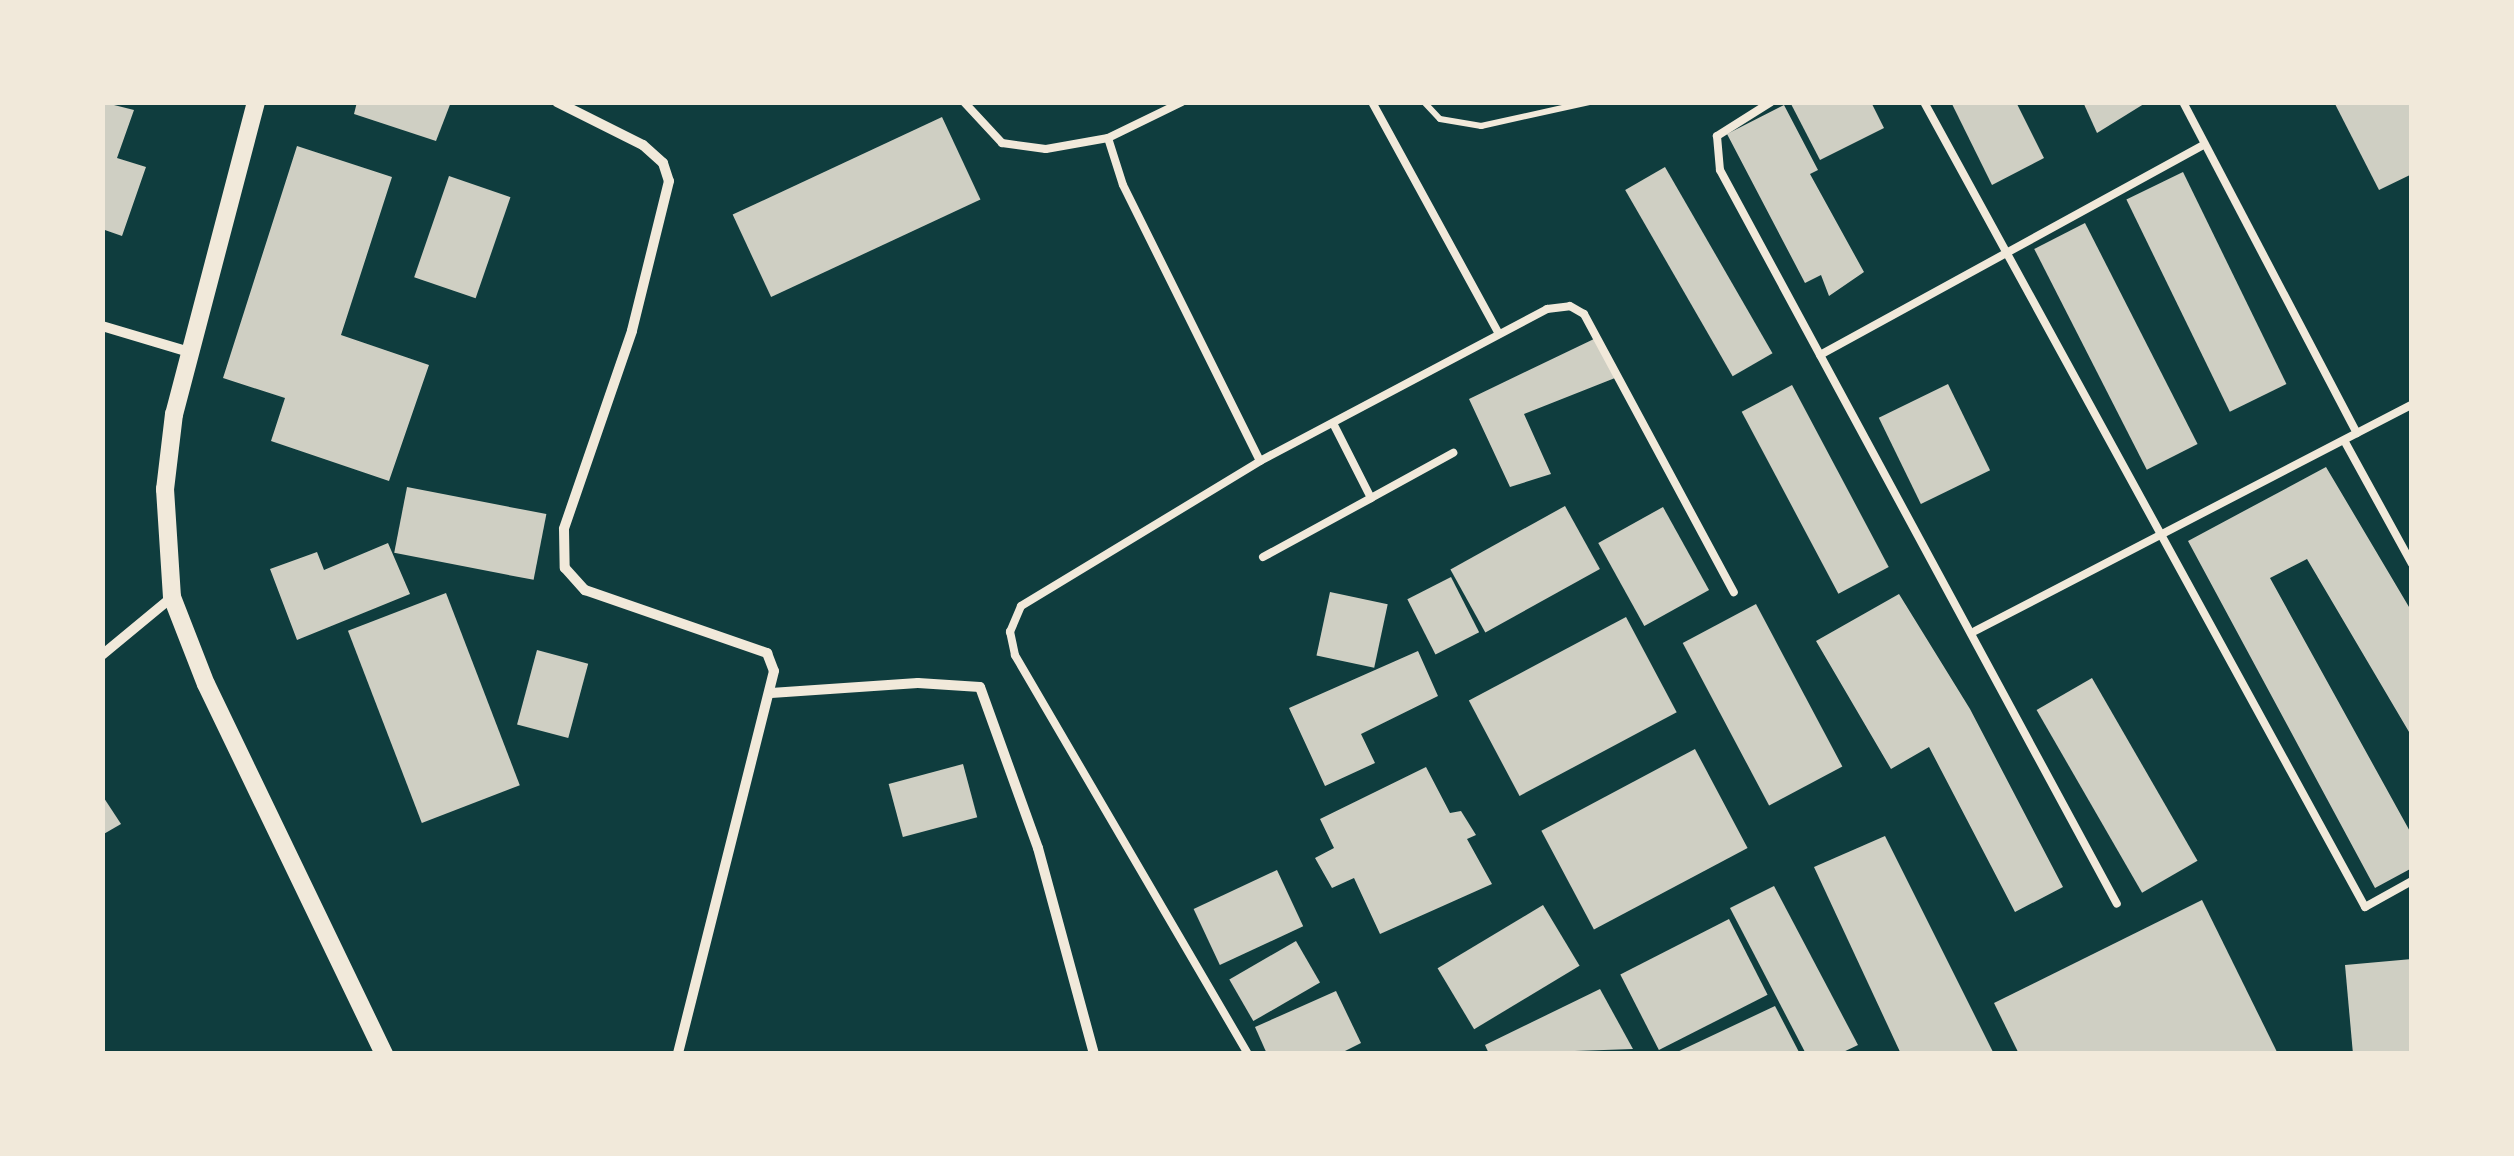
<!DOCTYPE html>
<html>
<head>
<meta charset="utf-8">
<style>
	body { margin:0 }
	#map { position:relative; width:2514px; height:1156px; overflow:hidden; background:#0f3d3e; font-family:Barlow,sans-serif }
	div>[style] { position:absolute }
	[style*='--x'] { left:calc(var(--x)*1px); top:calc(var(--y)*1px); width:calc(var(--w)*1px); rotate:calc(var(--a)*1deg) }
	.building>* { inset:0; background:#cfcfc3; transform-origin:0 0 }
	.path>* { height:6px; margin:-3px; padding:0 3px; transform-origin:3px; border-radius:3px; background:#f1e9da }
	.service>* { height:8px; margin:-4px; padding:0 4px; transform-origin:4px; border-radius:4px; background:#f1e9da }
	.minor>* { height:10px; margin:-5px; padding:0 5px; transform-origin:5px; border-radius:5px; background:#f1e9da }
	.tertiary>* { height:18px; margin:-9px; padding:0 9px; transform-origin:9px; border-radius:9px; background:#f1e9da }
	span { translate:-50% -50%; white-space:nowrap; text-align:center; line-height:1.15; -webkit-text-stroke:10px #f1e9da; paint-order:stroke }
	.frame { position:absolute; inset:0; border:105px solid #f1e9da; pointer-events:none }
</style>
</head>
<body>
<div id="map">
	<div class="building">
		<div style="clip-path:polygon(102px 102px,134px 110px,117px 158px,146px 167px,122px 236px,102px 229px)"></div>
		<div style="clip-path:polygon(357px 102px,451px 102px,436px 141px,354px 114px)"></div>
		<div style="clip-path:polygon(1790px 102px,1871px 102px,1884px 128px,1820px 160px)"></div>
		<div style="clip-path:polygon(1951px 102px,2016px 102px,2044px 158px,1992px 185px)"></div>
		<div style="clip-path:polygon(2083px 102px,2147px 102px,2097px 133px)"></div>
		<div style="clip-path:polygon(2334px 102px,2412px 102px,2412px 174px,2379px 190px)"></div>
		<div style="clip-path:polygon(1784px 105px,1818px 170px,1810px 174px,1864px 272px,1829px 296px,1821px 275px,1805px 283px,1727px 134px)"></div>
		<div style="left:942px;top:117px;width:91px;height:231px;rotate:65deg"></div>
		<div style="clip-path:polygon(297px 146px,392px 177px,341px 335px,429px 365px,389px 481px,271px 441px,285px 398px,223px 378px)"></div>
		<div style="left:1665px;top:167px;width:215px;height:46px;rotate:60deg"></div>
		<div style="left:2183px;top:172px;width:236px;height:63px;rotate:64deg"></div>
		<div style="left:449px;top:176px;width:65px;height:107px;rotate:19deg"></div>
		<div style="left:2085px;top:223px;width:248px;height:57px;rotate:63deg"></div>
		<div style="clip-path:polygon(1596px 338px,1615px 378px,1524px 414px,1551px 474px,1510px 487px,1469px 399px)"></div>
		<div style="left:1948px;top:384px;width:96px;height:77px;rotate:64deg"></div>
		<div style="left:1792px;top:385px;width:206px;height:57px;rotate:62deg"></div>
		<div style="clip-path:polygon(2326px 467px,2412px 612px,2412px 737px,2307px 559px,2270px 578px,2412px 835px,2412px 868px,2375px 888px,2188px 541px)"></div>
		<div style="left:407px;top:487px;width:142px;height:67px;rotate:11deg"></div>
		<div style="left:1565px;top:506px;width:72px;height:131px;rotate:61deg"></div>
		<div style="left:1663px;top:507px;width:95px;height:74px;rotate:61deg"></div>
		<div style="clip-path:polygon(388px 543px,410px 594px,297px 640px,270px 569px,317px 552px,324px 570px)"></div>
		<div style="left:1451px;top:577px;width:62px;height:49px;rotate:63deg"></div>
		<div style="left:1330px;top:592px;width:59px;height:65px;rotate:12deg"></div>
		<div style="left:446px;top:593px;width:206px;height:105px;rotate:69deg"></div>
		<div style="clip-path:polygon(1899px 594px,1970px 709px,2063px 887px,2015px 912px,1929px 747px,1891px 769px,1816px 641px)"></div>
		<div style="left:1756px;top:604px;width:184px;height:83px;rotate:62deg"></div>
		<div style="left:1626px;top:617px;width:108px;height:178px;rotate:62deg"></div>
		<div style="left:537px;top:650px;width:53px;height:77px;rotate:15deg"></div>
		<div style="clip-path:polygon(1418px 651px,1438px 696px,1361px 734px,1375px 763px,1325px 786px,1289px 708px)"></div>
		<div style="left:2092px;top:678px;width:211px;height:64px;rotate:60deg"></div>
		<div style="left:1695px;top:749px;width:112px;height:174px;rotate:62deg"></div>
		<div style="left:963px;top:764px;width:55px;height:77px;rotate:75deg"></div>
		<div style="clip-path:polygon(1426px 767px,1450px 813px,1461px 811px,1476px 835px,1467px 839px,1492px 884px,1380px 934px,1354px 878px,1332px 888px,1315px 858px,1334px 848px,1320px 819px)"></div>
		<div style="clip-path:polygon(102px 795px,121px 824px,102px 835px)"></div>
		<div style="clip-path:polygon(1885px 836px,1994px 1054px,1901px 1054px,1814px 867px)"></div>
		<div style="left:1277px;top:870px;width:62px;height:92px;rotate:65deg"></div>
		<div style="clip-path:polygon(1774px 886px,1858px 1045px,1839px 1054px,1806px 1054px,1730px 908px)"></div>
		<div style="clip-path:polygon(2202px 900px,2278px 1054px,2019px 1054px,1994px 1003px)"></div>
		<div style="left:1543px;top:905px;width:71px;height:123px;rotate:59deg"></div>
		<div style="left:1729px;top:919px;width:85px;height:122px;rotate:63deg"></div>
		<div style="left:1296px;top:941px;width:48px;height:77px;rotate:60deg"></div>
		<div style="clip-path:polygon(2412px 959px,2412px 1052px,2353px 1054px,2345px 965px)"></div>
		<div style="clip-path:polygon(1600px 989px,1633px 1049px,1489px 1054px,1485px 1045px)"></div>
		<div style="clip-path:polygon(1336px 991px,1361px 1043px,1339px 1054px,1267px 1054px,1255px 1027px)"></div>
		<div style="clip-path:polygon(1775px 1006px,1800px 1054px,1673px 1054px)"></div>
	</div>
	<div class="path">
		<div style="--x:1424;--y:102;--w:23;--a:47"></div>
		<div style="--x:1440;--y:119;--w:42;--a:9.7"></div>
		<div style="--x:1481;--y:126;--w:111;--a:-12.5"></div>
	</div>
	<div class="service">
		<div style="--x:964;--y:102;--w:56;--a:47.2"></div>
		<div style="--x:1002;--y:143;--w:44;--a:7.8"></div>
		<div style="--x:1046;--y:149;--w:63;--a:-10.1"></div>
		<div style="--x:1182;--y:102;--w:82;--a:154.1"></div>
		<div style="--x:1108;--y:138;--w:49;--a:72.3"></div>
		<div style="--x:1123;--y:185;--w:308;--a:63.6"></div>
		<div style="--x:1372;--y:102;--w:264;--a:61.3"></div>
		<div style="--x:1771;--y:102;--w:64;--a:147.8"></div>
		<div style="--x:1717;--y:136;--w:34;--a:85"></div>
		<div style="--x:1720;--y:170;--w:834;--a:61.59"></div>
		<div style="--x:1924;--y:102;--w:918;--a:61.28"></div>
		<div style="--x:2365;--y:907;--w:54;--a:-29"></div>
		<div style="--x:2183;--y:102;--w:374;--a:62.3"></div>
		<div style="--x:1820;--y:355;--w:435;--a:-28.7"></div>
		<div style="--x:2345;--y:442;--w:139;--a:61.2"></div>
		<div style="--x:1371;--y:498;--w:94;--a:-28.8"></div>
		<div style="--x:1263;--y:557;--w:123;--a:-28.6"></div>
		<div style="--x:1371;--y:498;--w:82;--a:-116.9"></div>
		<div style="--x:1975;--y:631;--w:492;--a:-27.4"></div>
		<div style="--x:1248;--y:1054;--w:462;--a:-120.3"></div>
		<div style="--x:1015;--y:655;--w:24;--a:-102"></div>
		<div style="--x:1010;--y:632;--w:28;--a:-67"></div>
		<div style="--x:1021;--y:606;--w:280;--a:-31.2"></div>
		<div style="--x:1260;--y:461;--w:325;--a:-27.9"></div>
		<div style="--x:1547;--y:309;--w:23;--a:-7"></div>
		<div style="--x:1570;--y:306;--w:16;--a:30"></div>
		<div style="--x:1584;--y:314;--w:316;--a:61.7"></div>
	</div>
	<div class="minor">
		<div style="--x:557;--y:102;--w:96;--a:26.6"></div>
		<div style="--x:643;--y:145;--w:27;--a:42"></div>
		<div style="--x:663;--y:163;--w:19;--a:72"></div>
		<div style="--x:669;--y:181;--w:154;--a:103.9"></div>
		<div style="--x:632;--y:331;--w:209;--a:109"></div>
		<div style="--x:564;--y:529;--w:39;--a:89"></div>
		<div style="--x:565;--y:568;--w:30;--a:48"></div>
		<div style="--x:585;--y:590;--w:193;--a:19.1"></div>
		<div style="--x:767;--y:653;--w:19;--a:69"></div>
		<div style="--x:774;--y:671;--w:395;--a:104.1"></div>
		<div style="--x:102;--y:326;--w:88;--a:16.6"></div>
		<div style="--x:102;--y:655;--w:91;--a:-39.6"></div>
		<div style="--x:771;--y:693;--w:147;--a:-3.9"></div>
		<div style="--x:918;--y:683;--w:62;--a:3.7"></div>
		<div style="--x:980;--y:687;--w:171;--a:70.2"></div>
		<div style="--x:1038;--y:848;--w:213;--a:74.8"></div>
	</div>
	<div class="tertiary">
		<div style="--x:256;--y:102;--w:323;--a:104.7"></div>
		<div style="--x:174;--y:414;--w:76;--a:96.8"></div>
		<div style="--x:165;--y:489;--w:108;--a:86.3"></div>
		<div style="--x:172;--y:597;--w:93;--a:68.7"></div>
		<div style="--x:206;--y:684;--w:411;--a:64.3"></div>
	</div>
	<div class="frame"></div>
</div>
</body>
</html>
